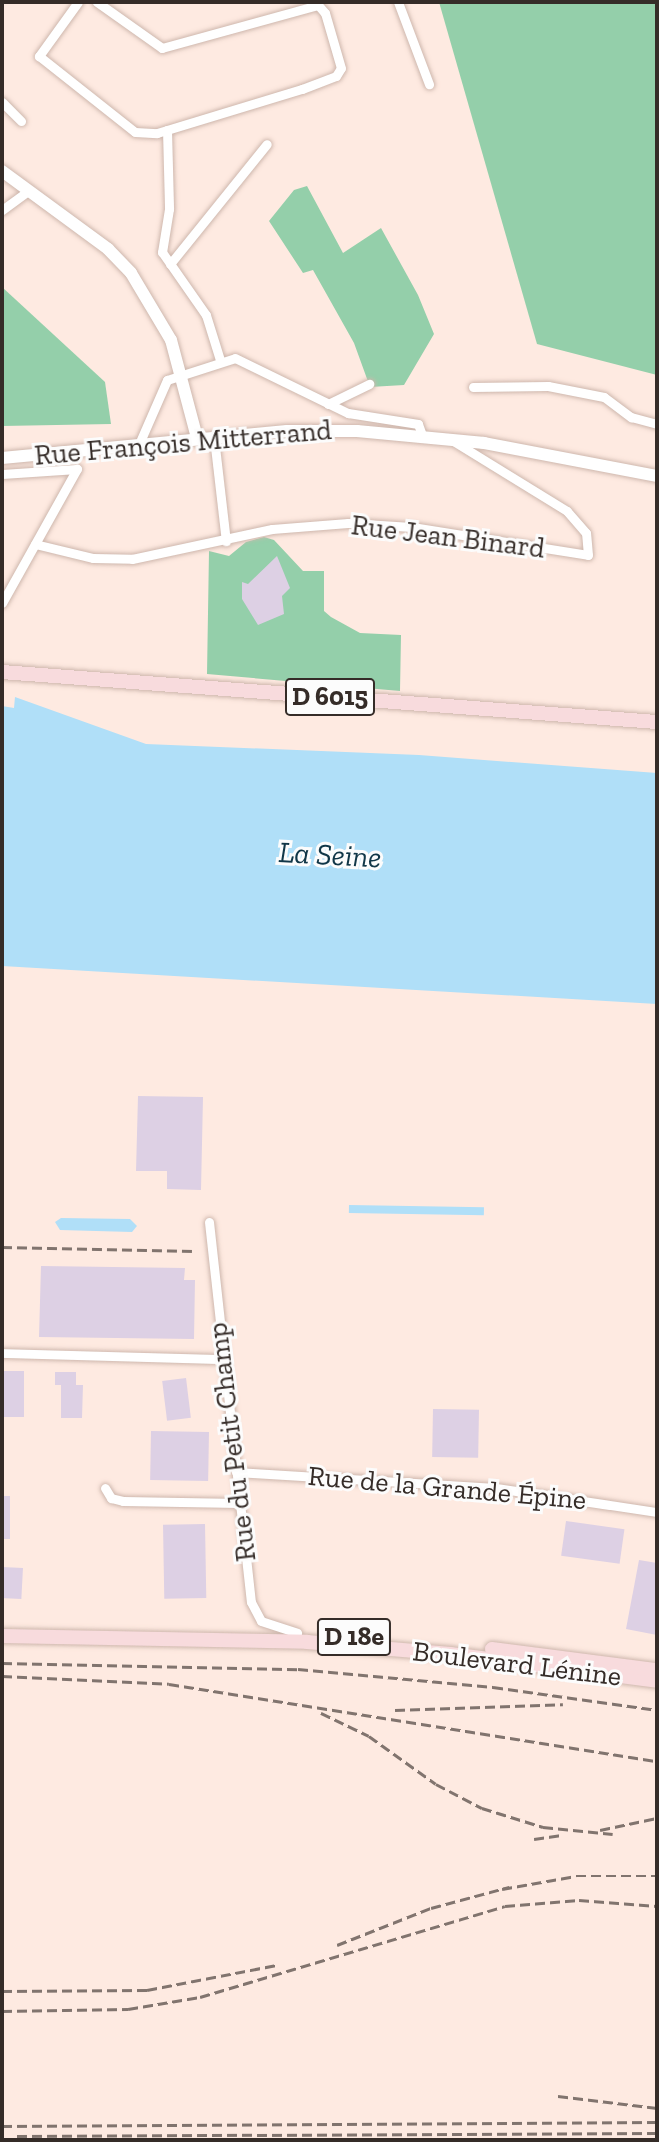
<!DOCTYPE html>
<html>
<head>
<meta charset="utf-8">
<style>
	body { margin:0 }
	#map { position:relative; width:659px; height:2142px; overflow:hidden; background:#feeae1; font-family:"Zilla Slab",serif }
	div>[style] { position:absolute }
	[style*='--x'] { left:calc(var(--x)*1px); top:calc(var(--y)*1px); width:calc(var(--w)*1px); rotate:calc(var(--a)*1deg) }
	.green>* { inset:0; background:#94cfaa }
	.water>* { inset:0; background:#b0dff8; transform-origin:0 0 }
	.building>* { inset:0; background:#ddd0e4; transform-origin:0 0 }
	.roads { filter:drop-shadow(0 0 2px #ceb7ad) drop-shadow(0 0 2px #ceb7ad) }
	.street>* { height:9px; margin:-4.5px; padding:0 4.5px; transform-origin:4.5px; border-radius:4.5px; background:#fff }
	.secondary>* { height:12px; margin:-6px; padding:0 6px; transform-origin:6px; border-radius:6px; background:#fff }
	.primary>* { height:14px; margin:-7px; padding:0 7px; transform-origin:7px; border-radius:7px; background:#f8dbdd }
	.rail>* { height:2.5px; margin-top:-1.25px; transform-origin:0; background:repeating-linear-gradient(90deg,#81746e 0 10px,transparent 0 15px) }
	span { translate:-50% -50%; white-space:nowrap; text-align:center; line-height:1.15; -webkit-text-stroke:6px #fcfcfc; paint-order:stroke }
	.shield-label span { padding:2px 5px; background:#fcfcfc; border:2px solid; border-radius:5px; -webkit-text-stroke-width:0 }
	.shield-label { font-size:26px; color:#352c28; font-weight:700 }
	.street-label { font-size:28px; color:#352c28 }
	.water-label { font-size:30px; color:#113748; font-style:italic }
	.frame { position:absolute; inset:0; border:4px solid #352c28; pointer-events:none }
</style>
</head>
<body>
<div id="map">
	<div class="green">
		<div style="clip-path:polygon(439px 2px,657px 2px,657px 375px,537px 344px)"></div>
		<div style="clip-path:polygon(307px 186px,343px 253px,381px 228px,418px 295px,434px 334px,404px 385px,370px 387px,354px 343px,313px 270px,303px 273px,269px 221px,294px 190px)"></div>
		<div style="clip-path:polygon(2px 287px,105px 382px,111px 424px,2px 426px)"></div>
		<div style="clip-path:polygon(264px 537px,274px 540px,303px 571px,324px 571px,324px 611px,331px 617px,360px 633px,401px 635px,400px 691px,207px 674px,209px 551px,229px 556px,246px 542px)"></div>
	</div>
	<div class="water">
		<div style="clip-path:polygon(15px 697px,146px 744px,419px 755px,657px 773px,657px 1004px,2px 966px,2px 706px,14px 708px)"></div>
		<div style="left:349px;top:1205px;width:135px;height:8px;rotate:1deg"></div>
		<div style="clip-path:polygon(61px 1218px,130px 1219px,137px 1226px,132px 1232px,60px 1230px,55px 1222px)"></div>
	</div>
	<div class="building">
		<div style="clip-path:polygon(277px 556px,290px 588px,282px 596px,284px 614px,258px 625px,242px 599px,242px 582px,248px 584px)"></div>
		<div style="clip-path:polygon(138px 1096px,203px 1097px,201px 1190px,167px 1189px,167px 1171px,136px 1171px)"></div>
		<div style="clip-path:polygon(41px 1266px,185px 1268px,184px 1280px,195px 1280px,194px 1339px,39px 1337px)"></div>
		<div style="left:2px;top:1371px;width:22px;height:46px"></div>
		<div style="clip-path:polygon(55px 1372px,76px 1372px,76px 1385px,83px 1385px,82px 1418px,61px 1418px,61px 1385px,55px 1385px)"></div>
		<div style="left:186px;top:1378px;width:40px;height:24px;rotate:83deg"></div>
		<div style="left:433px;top:1409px;width:46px;height:48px;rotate:1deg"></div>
		<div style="left:151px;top:1431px;width:58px;height:49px;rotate:1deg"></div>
		<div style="left:2px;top:1496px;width:8px;height:43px"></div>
		<div style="left:566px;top:1521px;width:59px;height:35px;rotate:8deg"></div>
		<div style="left:205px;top:1524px;width:74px;height:42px;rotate:89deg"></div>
		<div style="clip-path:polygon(639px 1560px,657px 1563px,657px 1635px,626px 1629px)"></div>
		<div style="left:2px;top:1567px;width:21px;height:31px;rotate:3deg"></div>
	</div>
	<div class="roads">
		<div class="street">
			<div style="--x:78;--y:2;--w:67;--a:125.8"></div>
			<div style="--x:39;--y:56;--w:122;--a:38.4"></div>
			<div style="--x:135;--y:132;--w:22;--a:3"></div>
			<div style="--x:157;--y:133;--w:152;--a:-16.9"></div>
			<div style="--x:302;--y:89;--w:36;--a:-21"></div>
			<div style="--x:336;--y:76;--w:9;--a:-58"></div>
			<div style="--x:341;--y:68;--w:57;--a:-106.2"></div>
			<div style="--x:325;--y:13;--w:11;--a:-131"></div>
			<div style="--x:318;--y:5;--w:162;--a:164.6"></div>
			<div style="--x:162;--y:48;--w:80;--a:-144.7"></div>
			<div style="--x:398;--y:2;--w:88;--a:69.3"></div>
			<div style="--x:2;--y:102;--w:27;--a:45"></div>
			<div style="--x:167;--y:130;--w:79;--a:88.5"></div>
			<div style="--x:169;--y:209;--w:44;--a:99.2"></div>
			<div style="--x:162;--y:252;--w:77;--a:55.1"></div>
			<div style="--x:206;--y:315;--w:47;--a:72.7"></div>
			<div style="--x:2;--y:210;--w:29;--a:-36"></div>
			<div style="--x:170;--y:264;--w:154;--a:-51.1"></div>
			<div style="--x:473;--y:387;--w:75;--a:-0.8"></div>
			<div style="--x:548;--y:386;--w:57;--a:11.1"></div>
			<div style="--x:604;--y:397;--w:34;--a:37"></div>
			<div style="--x:631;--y:417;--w:27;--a:15"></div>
			<div style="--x:328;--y:404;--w:46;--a:-26"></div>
			<div style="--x:214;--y:438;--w:104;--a:83.4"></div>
			<div style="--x:139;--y:444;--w:70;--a:-66.4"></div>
			<div style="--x:167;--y:380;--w:71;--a:-17.9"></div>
			<div style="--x:235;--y:358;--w:126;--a:26"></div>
			<div style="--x:348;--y:413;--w:71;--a:8.9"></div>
			<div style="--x:418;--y:424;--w:12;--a:70"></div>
			<div style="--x:2;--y:474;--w:75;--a:-3.8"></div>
			<div style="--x:35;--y:544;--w:60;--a:13.6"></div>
			<div style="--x:93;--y:558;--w:39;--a:1"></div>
			<div style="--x:132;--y:559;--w:143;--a:-12.1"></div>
			<div style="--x:272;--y:529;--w:76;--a:-4.5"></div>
			<div style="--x:348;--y:523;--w:64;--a:3.6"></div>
			<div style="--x:412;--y:527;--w:178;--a:9"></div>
			<div style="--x:588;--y:555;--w:22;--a:-95"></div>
			<div style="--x:586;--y:533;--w:29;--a:-131"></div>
			<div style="--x:567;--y:511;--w:134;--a:-148.4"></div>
			<div style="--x:2;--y:603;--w:154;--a:-60.8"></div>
			<div style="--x:209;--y:1222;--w:382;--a:83.7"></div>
			<div style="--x:251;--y:1602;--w:21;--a:62"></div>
			<div style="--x:261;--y:1621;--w:38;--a:18"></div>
			<div style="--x:2;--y:1353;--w:220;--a:1.6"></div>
			<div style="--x:236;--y:1472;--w:260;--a:3.5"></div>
			<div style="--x:496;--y:1488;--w:163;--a:8.5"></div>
			<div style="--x:105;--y:1488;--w:12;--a:59"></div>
			<div style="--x:111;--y:1498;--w:12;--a:14"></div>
			<div style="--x:123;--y:1501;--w:116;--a:1"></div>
		</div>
		<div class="secondary">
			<div style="--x:2;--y:171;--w:132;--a:36.3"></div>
			<div style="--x:108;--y:249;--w:33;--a:46"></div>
			<div style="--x:131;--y:273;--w:78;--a:59.2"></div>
			<div style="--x:171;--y:340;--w:101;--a:75.1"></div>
			<div style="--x:2;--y:458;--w:286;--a:-5.4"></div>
			<div style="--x:287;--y:431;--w:70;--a:0"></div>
			<div style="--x:357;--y:431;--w:128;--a:5.4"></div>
			<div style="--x:484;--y:443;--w:176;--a:10.8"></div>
		</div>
		<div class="primary">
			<div style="--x:2;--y:672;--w:657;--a:4.37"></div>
			<div style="--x:2;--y:1636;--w:305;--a:1.1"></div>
			<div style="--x:307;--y:1642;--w:144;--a:4.8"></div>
			<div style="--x:450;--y:1654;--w:209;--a:7.4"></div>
			<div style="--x:492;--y:1649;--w:166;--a:7.3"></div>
		</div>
	</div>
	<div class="rail">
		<div style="--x:2;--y:1247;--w:192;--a:1.2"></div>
		<div style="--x:2;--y:1663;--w:296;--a:1.2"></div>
		<div style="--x:298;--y:1669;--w:196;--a:5.3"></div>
		<div style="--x:493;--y:1687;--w:166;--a:8"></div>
		<div style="--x:2;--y:1676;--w:167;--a:2.7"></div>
		<div style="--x:169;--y:1684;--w:494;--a:9"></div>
		<div style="--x:395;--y:1710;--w:168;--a:-2"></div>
		<div style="--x:321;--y:1713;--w:53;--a:25.6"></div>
		<div style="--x:369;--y:1736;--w:82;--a:35.6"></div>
		<div style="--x:436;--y:1784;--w:52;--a:27.6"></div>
		<div style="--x:482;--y:1808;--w:64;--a:17.3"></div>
		<div style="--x:543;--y:1827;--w:70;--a:5.7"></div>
		<div style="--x:600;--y:1830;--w:58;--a:-11.9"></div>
		<div style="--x:534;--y:1839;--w:28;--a:-8"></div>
		<div style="--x:502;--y:1889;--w:75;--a:-10"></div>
		<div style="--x:576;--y:1876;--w:81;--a:0"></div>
		<div style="--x:337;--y:1945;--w:101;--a:-21.5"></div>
		<div style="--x:431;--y:1908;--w:81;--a:-15.1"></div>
		<div style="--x:2;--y:1991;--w:145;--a:-0.4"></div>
		<div style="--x:147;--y:1990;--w:132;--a:-10.9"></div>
		<div style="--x:2;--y:2011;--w:126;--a:-0.9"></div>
		<div style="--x:128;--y:2009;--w:73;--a:-9.5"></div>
		<div style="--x:200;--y:1997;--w:318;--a:-16.6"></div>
		<div style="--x:505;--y:1906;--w:74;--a:-4.6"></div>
		<div style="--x:579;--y:1900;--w:78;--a:4.4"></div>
		<div style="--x:558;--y:2096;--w:100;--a:6.9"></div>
		<div style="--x:2;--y:2126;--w:655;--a:-0.35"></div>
		<div style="--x:17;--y:2136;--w:640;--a:-0.27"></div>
	</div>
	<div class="shield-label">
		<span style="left:330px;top:697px">D 6015</span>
		<span style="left:354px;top:1637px">D 18e</span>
	</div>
	<div class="street-label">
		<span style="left:183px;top:443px;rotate:-5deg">Rue François Mitterrand</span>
		<span style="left:448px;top:537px;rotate:7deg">Rue Jean Binard</span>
		<span style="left:232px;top:1442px;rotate:-97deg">Rue du Petit Champ</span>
		<span style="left:447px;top:1488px;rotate:5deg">Rue de la Grande Épine</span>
		<span style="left:517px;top:1664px;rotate:7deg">Boulevard Lénine</span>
	</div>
	<div class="water-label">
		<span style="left:330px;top:855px;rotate:3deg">La Seine</span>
	</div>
	<div class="frame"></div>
</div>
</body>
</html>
